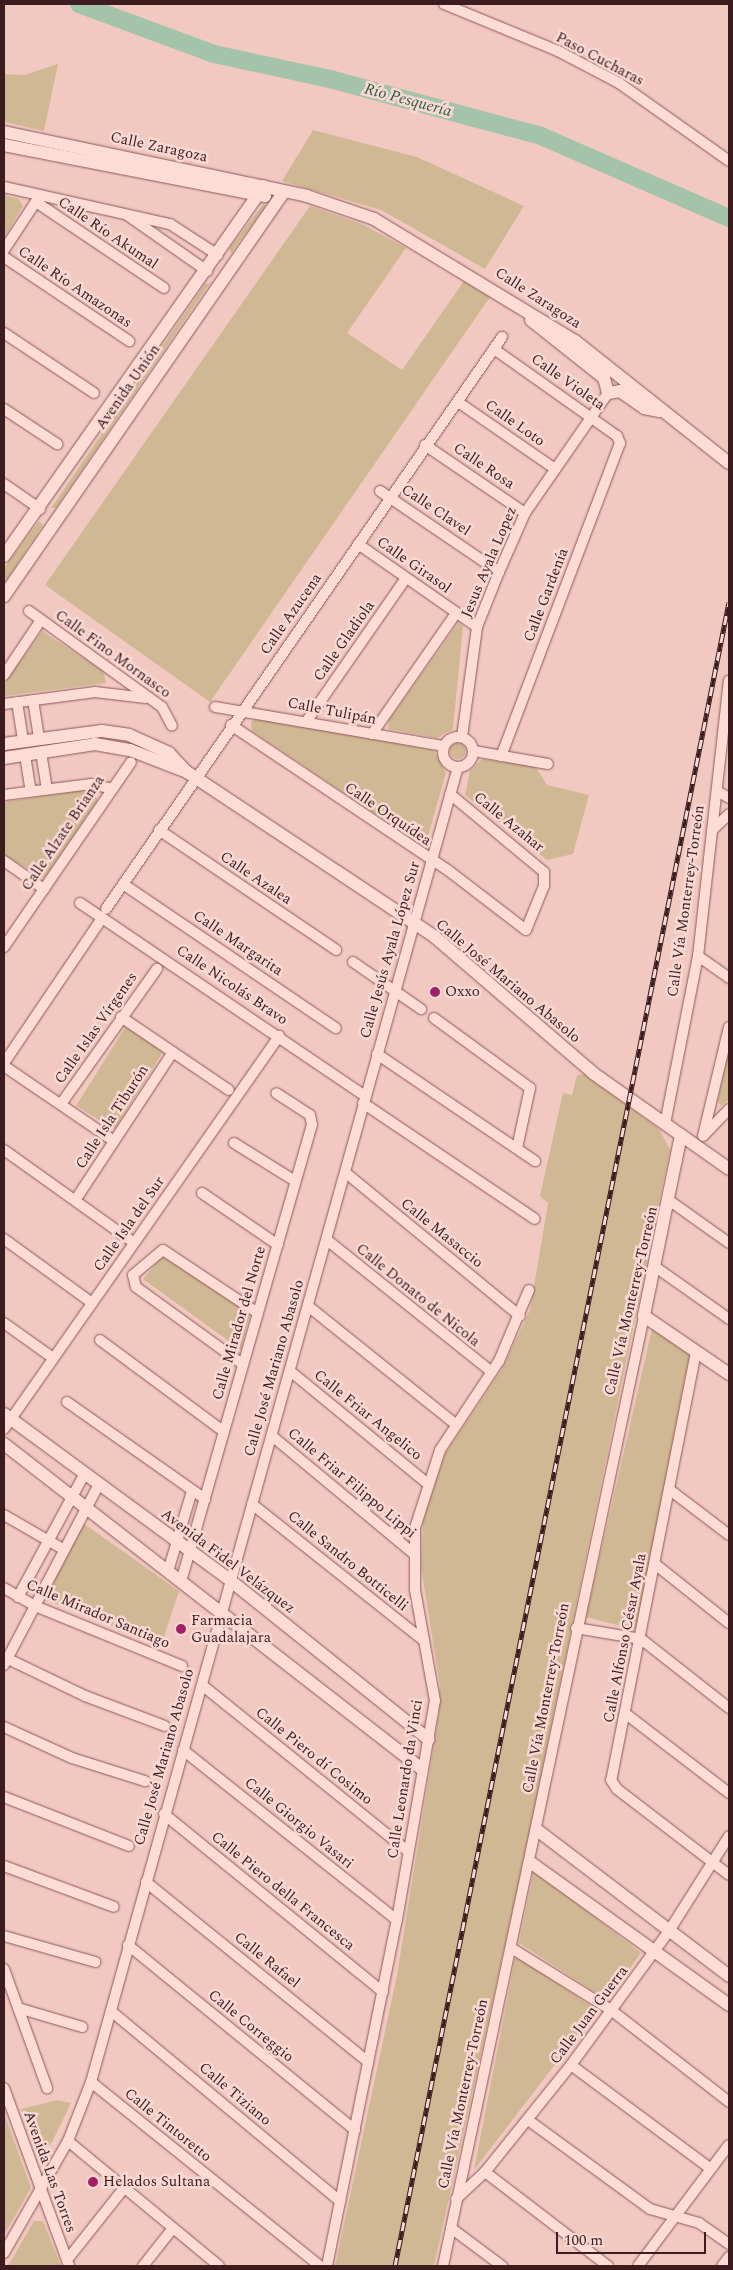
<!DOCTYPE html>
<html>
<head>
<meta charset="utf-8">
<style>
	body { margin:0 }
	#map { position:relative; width:733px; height:2270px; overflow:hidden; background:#f2c9c1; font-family:Spectral,serif }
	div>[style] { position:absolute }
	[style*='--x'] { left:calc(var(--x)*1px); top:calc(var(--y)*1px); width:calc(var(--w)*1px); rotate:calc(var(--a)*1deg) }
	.green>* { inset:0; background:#d1b894; transform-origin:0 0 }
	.round { border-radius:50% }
	.river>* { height:18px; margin:-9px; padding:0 9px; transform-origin:9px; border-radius:9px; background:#a4c4aa }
	.roads { filter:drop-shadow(0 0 1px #8d5757) drop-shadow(0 0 1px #8d5757) }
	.minor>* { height:10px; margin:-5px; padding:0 5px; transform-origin:5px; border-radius:5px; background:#fcdcd5 }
	.minor>.ring { margin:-5px; padding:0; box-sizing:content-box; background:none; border:10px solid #fcdcd5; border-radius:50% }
	.tertiary>* { height:12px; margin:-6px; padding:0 6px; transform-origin:6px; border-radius:6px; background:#fcdcd5 }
	.rail>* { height:5px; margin-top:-2.5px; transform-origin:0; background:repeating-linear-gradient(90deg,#f8d8d2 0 9px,#3c1c1e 0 18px); box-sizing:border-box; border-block:1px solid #3c1c1e }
	.dots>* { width:14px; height:14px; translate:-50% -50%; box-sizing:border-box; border:2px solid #f8d8d2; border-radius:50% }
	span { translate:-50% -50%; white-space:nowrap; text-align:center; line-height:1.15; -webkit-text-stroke:5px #f8d8d2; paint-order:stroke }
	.street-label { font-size:15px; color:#3c1c1e }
	.poi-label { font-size:15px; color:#3c1c1e }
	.left { translate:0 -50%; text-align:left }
	.water-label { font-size:16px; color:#2a5d3f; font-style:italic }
	.frame { position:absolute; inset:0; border:5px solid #3c1c1e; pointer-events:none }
	.scale { position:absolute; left:556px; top:2232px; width:150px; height:22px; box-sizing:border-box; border:2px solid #3c1c1e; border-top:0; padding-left:6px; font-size:15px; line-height:18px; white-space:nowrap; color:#3c1c1e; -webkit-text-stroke:4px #f8d8d2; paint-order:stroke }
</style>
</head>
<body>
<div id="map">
	<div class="green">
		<div style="clip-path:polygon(58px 64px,44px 131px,4px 122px,4px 74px,24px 75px)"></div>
		<div style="clip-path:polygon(313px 130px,417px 157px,524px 206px,485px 269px,381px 210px,282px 181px)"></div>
		<div style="clip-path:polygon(4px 195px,19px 199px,23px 206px,4px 238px)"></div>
		<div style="clip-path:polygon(264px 203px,265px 207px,231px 253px,229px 249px)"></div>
		<div style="clip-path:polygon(310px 206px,362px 224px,406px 248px,347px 333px,402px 370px,464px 281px,490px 297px,210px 702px,45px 585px)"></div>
		<div style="clip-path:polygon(210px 283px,56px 508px,51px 508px,205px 284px)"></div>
		<div style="clip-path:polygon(39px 521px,43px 525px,4px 584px,4px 568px)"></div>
		<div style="clip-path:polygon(458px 623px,463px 626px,453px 729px,437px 738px,388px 729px,389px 720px)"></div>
		<div style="clip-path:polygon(42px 631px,103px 671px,106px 683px,4px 696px,4px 684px)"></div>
		<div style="clip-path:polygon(257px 718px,434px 750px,446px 773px,427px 840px,416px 841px,252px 731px,251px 722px)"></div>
		<div class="round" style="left:450px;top:743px;width:16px;height:16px"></div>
		<div style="clip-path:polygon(482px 759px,535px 766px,547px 785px,589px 795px,573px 854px,547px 860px,465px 795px,470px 771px)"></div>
		<div style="clip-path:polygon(91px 789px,98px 800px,44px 878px,4px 855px,4px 802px)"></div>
		<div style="left:126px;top:1026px;width:45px;height:94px;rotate:32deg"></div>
		<div style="clip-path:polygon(729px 1045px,729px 1100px,721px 1106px,718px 1101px)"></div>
		<div style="clip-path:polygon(584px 1074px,659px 1129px,670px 1149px,523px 1863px,434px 2266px,335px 2266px,397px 1975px,439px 1713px,440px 1686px,421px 1567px,423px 1520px,445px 1454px,502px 1369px,530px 1310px,548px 1203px,540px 1196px,563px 1093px,572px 1095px,577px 1075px)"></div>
		<div style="clip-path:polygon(163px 1255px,250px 1314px,241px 1350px,143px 1279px)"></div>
		<div style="clip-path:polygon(652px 1329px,690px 1354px,636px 1630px,586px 1617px)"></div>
		<div style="clip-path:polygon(83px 1523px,179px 1591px,161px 1646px,44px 1599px)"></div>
		<div style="clip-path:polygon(534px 1870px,641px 1953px,607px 2000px,519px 1943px)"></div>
		<div style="clip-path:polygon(519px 1958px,597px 2010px,474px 2170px,515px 1959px)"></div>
		<div style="clip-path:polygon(57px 2100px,71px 2103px,52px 2142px,39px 2155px,21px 2109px)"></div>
		<div style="clip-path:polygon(4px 2113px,31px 2188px,4px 2235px)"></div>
		<div style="clip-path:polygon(34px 2221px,43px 2221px,61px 2266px,8px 2266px)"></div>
	</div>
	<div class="river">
		<div style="--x:79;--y:4;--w:144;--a:20.3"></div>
		<div style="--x:214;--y:54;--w:119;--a:12.2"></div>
		<div style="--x:330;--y:79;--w:219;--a:15.1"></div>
		<div style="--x:541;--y:136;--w:205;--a:23.6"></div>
	</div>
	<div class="roads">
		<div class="minor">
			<div style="--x:444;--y:4;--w:123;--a:22.4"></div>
			<div style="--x:558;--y:51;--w:69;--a:27.7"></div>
			<div style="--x:619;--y:83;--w:135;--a:35.3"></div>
			<div style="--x:4;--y:187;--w:170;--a:12.6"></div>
			<div style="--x:170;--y:224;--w:57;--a:32.9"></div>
			<div style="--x:36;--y:202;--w:154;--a:33.9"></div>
			<div style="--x:127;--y:215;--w:98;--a:35"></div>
			<div style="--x:4;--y:250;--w:64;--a:-56.6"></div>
			<div style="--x:4;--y:257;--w:151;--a:33.9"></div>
			<div style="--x:4;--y:333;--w:108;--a:33.7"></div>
			<div style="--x:494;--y:349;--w:151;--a:35.3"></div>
			<div style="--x:617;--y:436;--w:8;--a:67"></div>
			<div style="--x:620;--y:443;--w:335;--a:110.8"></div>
			<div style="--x:458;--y:402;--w:118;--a:34.6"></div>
			<div style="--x:4;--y:409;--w:64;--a:33.4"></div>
			<div style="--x:425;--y:445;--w:121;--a:34.2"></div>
			<div style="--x:4;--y:484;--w:44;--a:34.8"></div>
			<div style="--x:380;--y:491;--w:144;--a:34.2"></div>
			<div style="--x:358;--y:544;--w:145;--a:34.9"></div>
			<div style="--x:29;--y:611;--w:164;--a:35.8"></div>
			<div style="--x:162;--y:707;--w:21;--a:62"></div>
			<div style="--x:4;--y:675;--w:66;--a:-56.1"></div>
			<div style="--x:33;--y:700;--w:38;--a:81"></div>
			<div style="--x:17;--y:702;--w:39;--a:81"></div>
			<div style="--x:4;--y:704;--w:92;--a:-7.5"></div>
			<div style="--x:95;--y:692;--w:51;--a:6.7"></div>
			<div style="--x:215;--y:707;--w:232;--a:9.7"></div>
			<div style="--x:306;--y:722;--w:175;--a:-55.2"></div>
			<div style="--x:231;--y:725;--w:262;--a:33.8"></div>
			<div style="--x:449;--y:871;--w:97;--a:37.5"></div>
			<div style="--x:526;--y:930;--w:48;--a:-67.8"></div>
			<div style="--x:544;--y:886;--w:14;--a:-90"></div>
			<div style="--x:544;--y:872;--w:122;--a:-140.3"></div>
			<div style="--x:372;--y:734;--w:147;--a:-55.2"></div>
			<div class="ring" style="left:443px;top:737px;width:20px;height:20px"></div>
			<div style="--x:462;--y:737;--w:111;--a:-82.2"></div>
			<div style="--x:477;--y:627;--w:59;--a:-68.2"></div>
			<div style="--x:499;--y:572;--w:64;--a:-66.2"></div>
			<div style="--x:525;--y:513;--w:146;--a:-55.3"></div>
			<div style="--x:474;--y:751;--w:75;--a:10"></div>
			<div style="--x:41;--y:752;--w:37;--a:81"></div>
			<div style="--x:25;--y:755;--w:36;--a:81"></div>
			<div style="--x:717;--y:791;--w:14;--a:30"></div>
			<div style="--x:4;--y:795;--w:88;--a:-7.2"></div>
			<div style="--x:91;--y:784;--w:22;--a:13"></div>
			<div style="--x:159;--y:830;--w:214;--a:34.1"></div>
			<div style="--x:712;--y:830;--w:23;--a:-43"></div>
			<div style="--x:4;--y:861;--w:49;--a:35"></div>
			<div style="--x:123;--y:884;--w:257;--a:34.1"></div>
			<div style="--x:80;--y:903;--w:344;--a:34.1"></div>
			<div style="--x:106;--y:909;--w:696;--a:-55.3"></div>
			<div style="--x:4;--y:947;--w:224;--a:-55.5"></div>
			<div style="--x:698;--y:956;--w:38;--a:35"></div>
			<div style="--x:353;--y:962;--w:83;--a:34.7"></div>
			<div style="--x:121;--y:1017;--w:130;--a:34.1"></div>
			<div style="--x:434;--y:1018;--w:119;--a:36.1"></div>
			<div style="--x:530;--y:1088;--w:61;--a:102.2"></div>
			<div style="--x:377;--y:1054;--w:191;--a:34.1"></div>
			<div style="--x:4;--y:1063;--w:175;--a:-55.9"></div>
			<div style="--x:4;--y:1066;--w:133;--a:34.3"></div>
			<div style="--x:363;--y:1103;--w:207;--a:34"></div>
			<div style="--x:61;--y:1104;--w:166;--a:-54.6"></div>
			<div style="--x:665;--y:1124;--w:171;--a:-78.9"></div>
			<div style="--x:698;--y:956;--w:277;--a:-83.6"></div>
			<div style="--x:704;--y:1135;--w:36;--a:-46"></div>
			<div style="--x:703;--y:1136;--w:112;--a:-76.6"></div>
			<div style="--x:234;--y:1143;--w:72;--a:31.9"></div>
			<div style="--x:4;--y:1150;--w:158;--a:35.5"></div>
			<div style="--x:346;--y:1173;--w:225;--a:39.4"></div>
			<div style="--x:202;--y:1193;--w:92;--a:34.4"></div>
			<div style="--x:76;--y:1199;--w:176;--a:-56.6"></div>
			<div style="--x:670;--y:1201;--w:72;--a:35.4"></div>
			<div style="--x:4;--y:1239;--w:109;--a:36"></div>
			<div style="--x:327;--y:1240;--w:211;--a:38.7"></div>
			<div style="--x:654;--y:1266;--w:92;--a:35.2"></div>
			<div style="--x:308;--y:1306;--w:187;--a:38.7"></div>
			<div style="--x:4;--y:1323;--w:60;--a:35.5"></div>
			<div style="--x:100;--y:1340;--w:153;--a:36.5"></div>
			<div style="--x:696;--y:1352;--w:436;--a:101.2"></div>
			<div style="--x:611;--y:1780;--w:11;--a:56"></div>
			<div style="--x:617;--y:1789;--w:141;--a:37.5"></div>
			<div style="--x:241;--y:1363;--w:130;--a:-144.1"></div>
			<div style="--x:136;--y:1287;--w:12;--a:-104"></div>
			<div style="--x:133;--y:1275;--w:39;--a:-40"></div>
			<div style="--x:163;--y:1250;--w:114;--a:33.6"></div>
			<div style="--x:290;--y:1371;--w:177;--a:39.3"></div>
			<div style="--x:67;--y:1402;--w:169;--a:35.1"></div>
			<div style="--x:4;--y:1429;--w:480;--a:-55"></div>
			<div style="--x:272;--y:1436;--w:183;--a:39.7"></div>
			<div style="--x:670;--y:1490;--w:74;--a:37.3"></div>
			<div style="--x:252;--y:1504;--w:220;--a:38.5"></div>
			<div style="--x:4;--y:1515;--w:68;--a:30"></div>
			<div style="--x:655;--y:1564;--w:95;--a:38.6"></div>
			<div style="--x:169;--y:1568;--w:80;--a:-73.4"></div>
			<div style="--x:182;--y:1578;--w:471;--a:-74"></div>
			<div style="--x:312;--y:1125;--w:10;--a:-101"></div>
			<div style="--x:310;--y:1115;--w:40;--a:-147.1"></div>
			<div style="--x:4;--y:1588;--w:36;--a:30"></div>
			<div style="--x:35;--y:1606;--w:159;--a:22.2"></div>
			<div style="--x:18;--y:1597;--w:141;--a:-61.6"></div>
			<div style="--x:576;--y:1628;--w:66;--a:9.6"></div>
			<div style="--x:641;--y:1639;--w:112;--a:38.1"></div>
			<div style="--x:4;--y:1657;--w:90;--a:25.7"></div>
			<div style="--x:85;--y:1696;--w:85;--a:20.6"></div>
			<div style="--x:4;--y:1665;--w:204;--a:-62.3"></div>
			<div style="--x:202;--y:1685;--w:265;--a:38.9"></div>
			<div style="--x:626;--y:1714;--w:130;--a:37.5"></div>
			<div style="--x:4;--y:1727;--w:75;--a:24.5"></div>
			<div style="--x:72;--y:1758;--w:77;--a:17.5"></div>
			<div style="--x:183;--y:1750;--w:273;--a:38.5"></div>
			<div style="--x:4;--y:1797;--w:134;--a:21.4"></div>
			<div style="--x:164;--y:1814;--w:282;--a:39.1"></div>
			<div style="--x:4;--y:1866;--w:117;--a:20.4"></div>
			<div style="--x:146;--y:1882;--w:286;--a:39"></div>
			<div style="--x:4;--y:1936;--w:95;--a:15.9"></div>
			<div style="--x:128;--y:1945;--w:293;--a:39.2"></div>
			<div style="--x:511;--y:1948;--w:118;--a:31.8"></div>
			<div style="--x:611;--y:2010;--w:150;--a:37.9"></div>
			<div style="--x:4;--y:1969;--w:127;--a:70.1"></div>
			<div style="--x:18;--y:2008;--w:67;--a:16.5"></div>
			<div style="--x:111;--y:2011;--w:298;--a:39.7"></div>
			<div style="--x:571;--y:2065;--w:174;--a:36.6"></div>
			<div style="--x:91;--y:2082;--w:294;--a:38.8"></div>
			<div style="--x:4;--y:2088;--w:189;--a:69.9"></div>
			<div style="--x:528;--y:2120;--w:151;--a:36.1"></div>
			<div style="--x:650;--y:2209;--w:51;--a:15.9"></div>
			<div style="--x:699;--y:2223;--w:37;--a:35"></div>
			<div style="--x:68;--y:2141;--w:196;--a:39.6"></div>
			<div style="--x:485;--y:2172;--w:155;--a:37.4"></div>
			<div style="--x:456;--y:2199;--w:40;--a:-43"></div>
			<div style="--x:485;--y:2172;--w:137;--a:-51.2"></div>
			<div style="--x:571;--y:2065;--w:166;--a:-53.8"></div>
			<div style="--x:669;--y:1931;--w:112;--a:-57.7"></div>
			<div style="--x:451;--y:2228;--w:64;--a:36.7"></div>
			<div style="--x:4;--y:2253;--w:129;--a:-60.3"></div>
			<div style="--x:68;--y:2141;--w:63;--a:-68.7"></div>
			<div style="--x:91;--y:2082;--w:1365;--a:-74.41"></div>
			<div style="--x:67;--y:2260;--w:92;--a:-51.6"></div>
			<div style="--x:143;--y:2266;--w:48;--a:-51.7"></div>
			<div style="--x:327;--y:2266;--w:353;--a:-78.6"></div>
			<div style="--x:397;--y:1920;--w:222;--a:-80.2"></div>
			<div style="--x:435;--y:1701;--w:113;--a:-100.2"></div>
			<div style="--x:415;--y:1590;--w:62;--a:-90"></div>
			<div style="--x:415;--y:1528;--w:82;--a:-72.2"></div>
			<div style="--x:440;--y:1450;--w:107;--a:-56.5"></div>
			<div style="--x:499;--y:1361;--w:77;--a:-67.1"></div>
			<div style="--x:443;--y:2266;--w:971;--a:-78.05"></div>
			<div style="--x:638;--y:2266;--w:151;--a:-53.1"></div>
			<div style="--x:722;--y:2266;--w:11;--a:-52"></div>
		</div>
		<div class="tertiary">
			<div style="--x:4;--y:132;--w:310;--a:11.9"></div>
			<div style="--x:307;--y:196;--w:71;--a:18.9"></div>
			<div style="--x:374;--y:219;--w:235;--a:31.3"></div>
			<div style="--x:575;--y:341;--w:196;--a:38.4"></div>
			<div style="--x:4;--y:145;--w:266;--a:11.1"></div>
			<div style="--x:531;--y:320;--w:93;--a:38.5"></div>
			<div style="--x:604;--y:378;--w:16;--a:75"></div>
			<div style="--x:608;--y:393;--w:12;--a:-9"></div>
			<div style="--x:620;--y:391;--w:29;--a:35"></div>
			<div style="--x:644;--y:408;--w:16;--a:11"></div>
			<div style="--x:4;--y:556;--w:452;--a:-54.9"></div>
			<div style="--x:4;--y:596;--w:492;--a:-55.3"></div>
			<div style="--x:4;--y:744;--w:99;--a:-7.6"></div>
			<div style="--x:102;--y:731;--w:27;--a:8"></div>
			<div style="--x:129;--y:735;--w:44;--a:24.2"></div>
			<div style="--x:169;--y:753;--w:26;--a:47"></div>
			<div style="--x:187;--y:772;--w:298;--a:33.6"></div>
			<div style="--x:435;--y:937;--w:208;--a:40.7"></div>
			<div style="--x:593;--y:1073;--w:166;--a:35.2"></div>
			<div style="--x:4;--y:758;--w:92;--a:-8.7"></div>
			<div style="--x:95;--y:744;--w:36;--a:10"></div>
			<div style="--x:130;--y:750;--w:61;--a:21.1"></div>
			<div style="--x:681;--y:1135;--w:185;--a:101.6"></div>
			<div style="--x:644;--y:1316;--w:103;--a:34.3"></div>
			<div style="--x:4;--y:1414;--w:282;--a:36.3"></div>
			<div style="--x:231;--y:1581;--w:253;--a:38.7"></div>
			<div style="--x:4;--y:1444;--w:529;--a:37.87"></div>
			<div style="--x:537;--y:1830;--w:241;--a:37.2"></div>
			<div style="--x:530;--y:1862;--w:245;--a:35.7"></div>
		</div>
	</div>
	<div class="rail">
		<div style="--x:395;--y:2266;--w:1697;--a:-78.65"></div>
	</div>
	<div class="dots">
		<div style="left:435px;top:992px;background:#a22166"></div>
		<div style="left:181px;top:1629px;background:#a22166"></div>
		<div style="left:93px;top:2182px;background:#a22166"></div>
	</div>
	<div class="street-label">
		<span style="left:600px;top:59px;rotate:28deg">Paso Cucharas</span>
		<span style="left:159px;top:147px;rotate:12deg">Calle Zaragoza</span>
		<span style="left:108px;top:233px;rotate:34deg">Calle Río Akumal</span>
		<span style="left:75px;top:287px;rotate:34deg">Calle Río Amazonas</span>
		<span style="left:538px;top:298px;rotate:33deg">Calle Zaragoza</span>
		<span style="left:568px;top:382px;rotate:35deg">Calle Violeta</span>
		<span style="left:128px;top:387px;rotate:-55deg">Avenida Unión</span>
		<span style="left:515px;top:423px;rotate:35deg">Calle Loto</span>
		<span style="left:484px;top:466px;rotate:34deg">Calle Rosa</span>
		<span style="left:436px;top:510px;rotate:34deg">Calle Clavel</span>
		<span style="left:489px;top:562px;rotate:-67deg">Jesus Ayala Lopez</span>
		<span style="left:414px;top:565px;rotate:35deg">Calle Girasol</span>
		<span style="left:546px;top:595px;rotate:-69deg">Calle Gardenía</span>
		<span style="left:291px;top:614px;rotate:-55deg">Calle Azucena</span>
		<span style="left:344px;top:641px;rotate:-55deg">Calle Gladiola</span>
		<span style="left:113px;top:654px;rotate:36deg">Calle Fino Mornasco</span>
		<span style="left:332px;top:711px;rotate:11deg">Calle Tulipán</span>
		<span style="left:388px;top:814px;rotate:34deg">Calle Orquídea</span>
		<span style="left:509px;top:822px;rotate:39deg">Calle Azahar</span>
		<span style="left:63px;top:833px;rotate:-56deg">Calle Alzate Brianza</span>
		<span style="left:256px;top:878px;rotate:34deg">Calle Azalea</span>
		<span style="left:686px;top:901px;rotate:-82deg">Calle Vía Monterrey-Torreón</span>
		<span style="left:238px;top:943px;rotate:34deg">Calle Margarita</span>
		<span style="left:390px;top:950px;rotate:-74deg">Calle Jesús Ayala López Sur</span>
		<span style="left:508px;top:981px;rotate:40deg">Calle José Mariano Abasolo</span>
		<span style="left:232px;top:985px;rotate:34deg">Calle Nicolás Bravo</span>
		<span style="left:96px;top:1028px;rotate:-55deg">Calle Islas Vírgenes</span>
		<span style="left:112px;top:1117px;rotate:-57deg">Calle Isla Tiburón</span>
		<span style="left:129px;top:1224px;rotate:-55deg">Calle Isla del Sur</span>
		<span style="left:442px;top:1233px;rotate:39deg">Calle Masaccio</span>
		<span style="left:418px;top:1295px;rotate:39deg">Calle Donato de Nicola</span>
		<span style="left:631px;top:1301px;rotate:-77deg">Calle Vía Monterrey-Torreón</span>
		<span style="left:239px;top:1323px;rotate:-74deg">Calle Mirador del Norte</span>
		<span style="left:274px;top:1368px;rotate:-74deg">Calle José Mariano Abasolo</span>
		<span style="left:368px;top:1415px;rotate:39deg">Calle Friar Angelico</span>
		<span style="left:352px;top:1483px;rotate:40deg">Calle Friar Filippo Lippi</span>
		<span style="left:228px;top:1561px;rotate:37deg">Avenida Fidel Velázquez</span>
		<span style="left:348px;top:1561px;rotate:39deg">Calle Sandro Botticelli</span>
		<span style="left:98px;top:1614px;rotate:23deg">Calle Mirador Santiago</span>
		<span style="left:625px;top:1638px;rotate:-79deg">Calle Alfonso César Ayala</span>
		<span style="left:546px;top:1698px;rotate:-79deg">Calle Vía Monterrey-Torreón</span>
		<span style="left:314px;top:1756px;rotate:39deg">Calle Piero dí Cosimo</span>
		<span style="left:164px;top:1757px;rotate:-74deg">Calle José Mariano Abasolo</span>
		<span style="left:405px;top:1779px;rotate:-81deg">Calle Leonardo da Vinci</span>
		<span style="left:299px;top:1823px;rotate:39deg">Calle Giorgio Vasari</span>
		<span style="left:283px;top:1891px;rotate:39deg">Calle Piero della Francesca</span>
		<span style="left:267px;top:1960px;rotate:39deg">Calle Rafael</span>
		<span style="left:589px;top:2015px;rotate:-53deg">Calle Juan Guerra</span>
		<span style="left:251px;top:2026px;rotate:39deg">Calle Correggio</span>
		<span style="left:235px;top:2094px;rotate:40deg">Calle Tiziano</span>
		<span style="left:463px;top:2094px;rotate:-78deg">Calle Vía Monterrey-Torreón</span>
		<span style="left:168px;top:2125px;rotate:39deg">Calle Tintoretto</span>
		<span style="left:50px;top:2172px;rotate:70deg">Avenida Las Torres</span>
	</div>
	<div class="poi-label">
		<span class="left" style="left:445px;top:992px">Oxxo</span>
		<span class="left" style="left:191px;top:1629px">Farmacia<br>Guadalajara</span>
		<span class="left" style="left:103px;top:2182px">Helados Sultana</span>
	</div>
	<div class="water-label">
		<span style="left:408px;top:100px;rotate:15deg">Río Pesquería</span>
	</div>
	<div class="frame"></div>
	<div class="scale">100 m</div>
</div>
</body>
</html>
